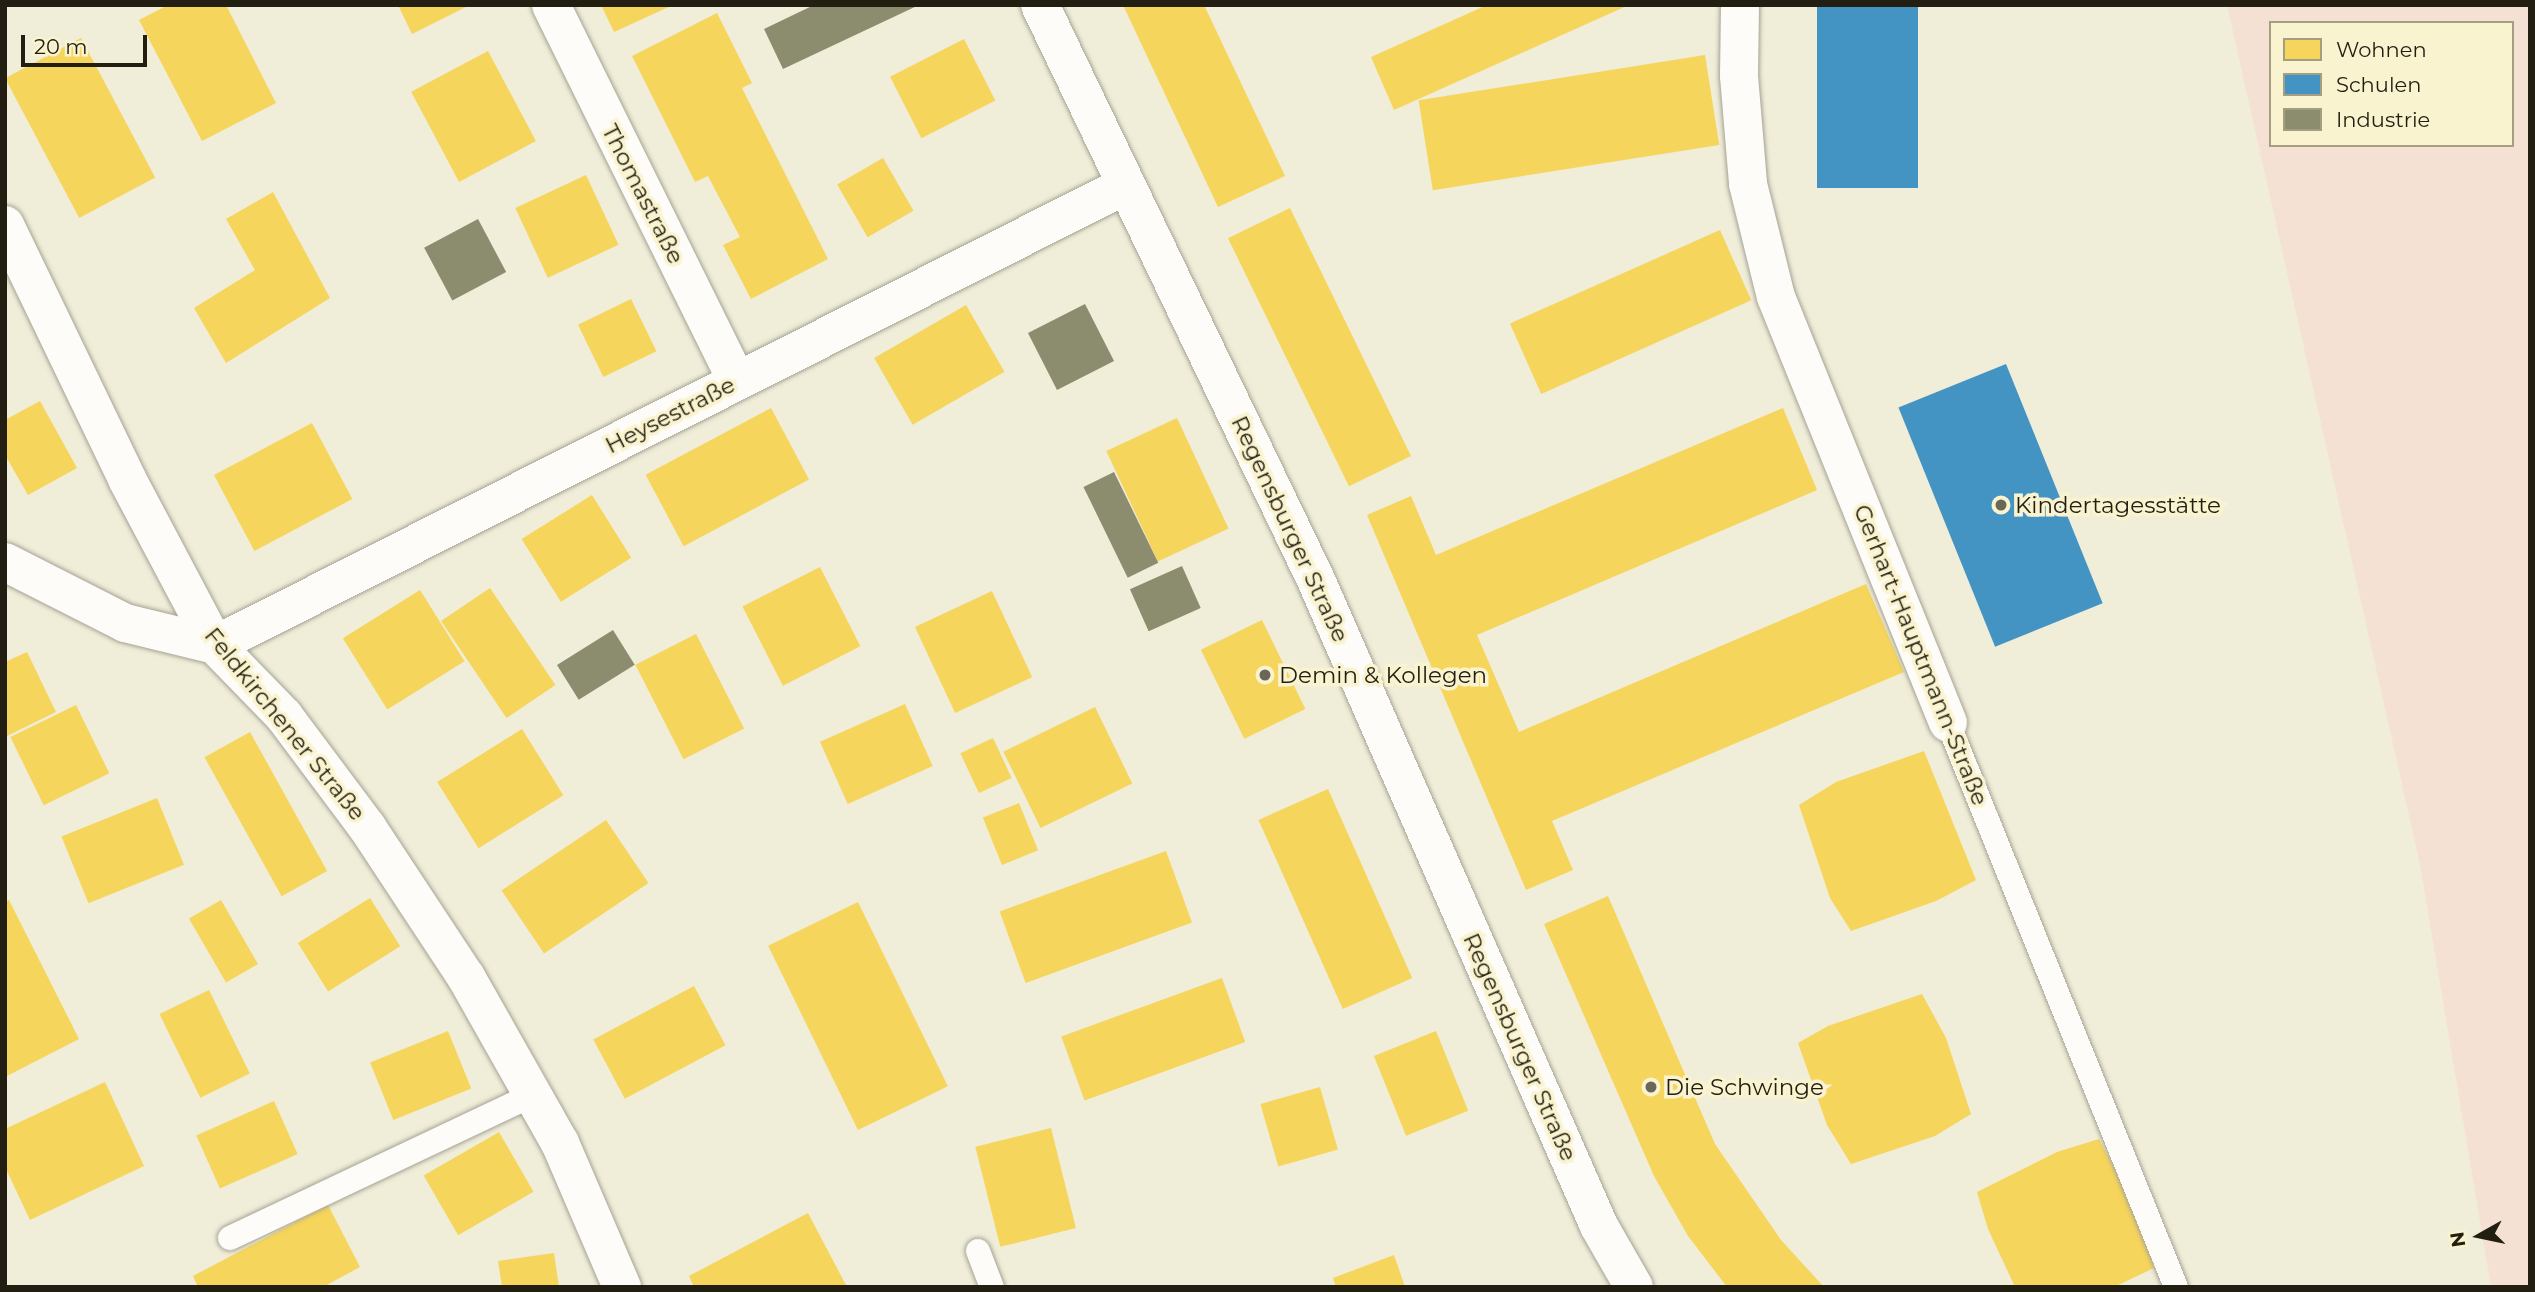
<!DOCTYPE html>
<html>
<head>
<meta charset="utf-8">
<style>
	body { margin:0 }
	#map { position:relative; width:2535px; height:1292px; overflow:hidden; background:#f0edd9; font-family:Montserrat,sans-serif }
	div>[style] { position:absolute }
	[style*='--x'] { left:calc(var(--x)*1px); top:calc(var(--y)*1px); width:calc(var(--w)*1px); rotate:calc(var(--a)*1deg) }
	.green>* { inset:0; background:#f4e1d3 }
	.homes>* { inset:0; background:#f6d55c; transform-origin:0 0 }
	.schools>* { inset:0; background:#4393c3; transform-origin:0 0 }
	.industry>* { inset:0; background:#8c8c6e; transform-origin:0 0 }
	.roads { filter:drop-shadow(0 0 2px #a5a394) drop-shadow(0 0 2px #a5a394) }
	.lane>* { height:24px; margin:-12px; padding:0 12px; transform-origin:12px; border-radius:12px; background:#fdfcf9 }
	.street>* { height:38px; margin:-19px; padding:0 19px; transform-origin:19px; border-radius:19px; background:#fdfcf9 }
	.secondary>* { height:38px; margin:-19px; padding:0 19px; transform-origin:19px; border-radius:19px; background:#fdfcf9 }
	.dots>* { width:19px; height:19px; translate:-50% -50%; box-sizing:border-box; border:4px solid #faf3cf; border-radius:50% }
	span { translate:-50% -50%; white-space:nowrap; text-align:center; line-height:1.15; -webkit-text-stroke:7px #faf3cf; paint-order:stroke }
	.street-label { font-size:23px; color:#221f12 }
	.poi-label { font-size:23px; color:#221f12 }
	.left { translate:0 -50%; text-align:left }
	.frame { position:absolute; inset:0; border:7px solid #221f12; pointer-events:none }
	.legend { position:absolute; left:2269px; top:21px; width:245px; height:126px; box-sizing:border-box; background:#faf3cf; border:2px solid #a49e83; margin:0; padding:9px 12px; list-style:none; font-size:21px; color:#221f12 }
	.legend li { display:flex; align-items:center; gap:14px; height:35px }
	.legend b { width:35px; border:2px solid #a49e83 }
	.north { position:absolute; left:2444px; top:1201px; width:70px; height:70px; -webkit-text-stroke:5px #faf3cf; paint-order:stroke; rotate:261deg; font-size:19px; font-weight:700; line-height:28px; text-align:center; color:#221f12 }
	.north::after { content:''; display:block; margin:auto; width:24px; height:32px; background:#221f12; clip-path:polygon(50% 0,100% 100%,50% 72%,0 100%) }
	.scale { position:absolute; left:21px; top:35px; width:126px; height:32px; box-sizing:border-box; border:4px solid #221f12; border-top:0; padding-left:9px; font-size:21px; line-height:24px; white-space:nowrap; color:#221f12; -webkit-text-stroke:5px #faf3cf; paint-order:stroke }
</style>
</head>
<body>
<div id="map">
	<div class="green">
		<div style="clip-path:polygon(evenodd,2227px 5px,2530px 5px,2530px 1287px,2491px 1287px,2420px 864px,2227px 5px,2271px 23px,2512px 23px,2512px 145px,2271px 145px,2271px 23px)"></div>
	</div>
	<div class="homes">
		<div style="clip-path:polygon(168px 5px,226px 5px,276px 103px,202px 141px,139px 20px)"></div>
		<div style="clip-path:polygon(398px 5px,470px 5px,412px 34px)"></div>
		<div style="clip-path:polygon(601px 5px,673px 5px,614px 32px)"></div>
		<div style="clip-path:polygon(1123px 5px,1204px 5px,1285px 176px,1218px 207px)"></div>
		<div style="clip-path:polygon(1487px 5px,1629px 5px,1394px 110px,1371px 57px)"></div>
		<div style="clip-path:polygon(717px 13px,752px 83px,742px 88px,828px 259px,751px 299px,723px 245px,740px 237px,708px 176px,695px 182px,632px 56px)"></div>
		<div style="left:81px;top:38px;width:158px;height:86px;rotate:62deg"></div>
		<div style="left:964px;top:39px;width:69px;height:83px;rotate:63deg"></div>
		<div style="left:488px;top:51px;width:102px;height:87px;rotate:62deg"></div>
		<div style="left:1705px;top:55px;width:91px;height:290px;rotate:81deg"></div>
		<div style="left:883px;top:158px;width:61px;height:53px;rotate:60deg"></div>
		<div style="left:586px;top:175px;width:77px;height:78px;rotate:65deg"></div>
		<div style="clip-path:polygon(273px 192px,330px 298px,226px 363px,194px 308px,255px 270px,226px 219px)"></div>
		<div style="left:1290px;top:208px;width:276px;height:69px;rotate:64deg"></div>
		<div style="left:1720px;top:230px;width:77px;height:230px;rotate:66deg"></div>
		<div style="left:631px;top:299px;width:58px;height:59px;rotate:64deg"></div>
		<div style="left:966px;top:305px;width:77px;height:106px;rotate:60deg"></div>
		<div style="clip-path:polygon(40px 401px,77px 468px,28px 495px,5px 455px,5px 420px)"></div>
		<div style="left:771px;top:408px;width:81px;height:142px;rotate:62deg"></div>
		<div style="clip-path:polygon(1783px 408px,1817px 490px,1477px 635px,1519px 732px,1866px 584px,1904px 672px,1552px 821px,1573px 870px,1526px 890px,1367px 515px,1411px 496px,1436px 555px)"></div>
		<div style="left:1177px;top:418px;width:122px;height:78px;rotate:65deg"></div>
		<div style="left:312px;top:423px;width:86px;height:111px;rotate:62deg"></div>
		<div style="left:592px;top:495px;width:74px;height:83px;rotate:58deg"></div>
		<div style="left:820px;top:567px;width:89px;height:87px;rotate:63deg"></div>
		<div style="left:490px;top:588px;width:117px;height:59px;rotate:56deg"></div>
		<div style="left:420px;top:590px;width:84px;height:91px;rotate:58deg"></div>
		<div style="left:992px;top:591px;width:95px;height:85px;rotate:65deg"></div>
		<div style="left:1262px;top:620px;width:99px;height:68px;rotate:64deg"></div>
		<div style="left:696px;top:634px;width:106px;height:68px;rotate:63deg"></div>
		<div style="clip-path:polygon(27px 652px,56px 712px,5px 737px,5px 662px)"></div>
		<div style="left:905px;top:704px;width:68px;height:93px;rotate:66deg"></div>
		<div style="left:76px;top:705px;width:76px;height:73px;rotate:64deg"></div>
		<div style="left:1095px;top:707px;width:85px;height:102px;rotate:64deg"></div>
		<div style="left:522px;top:729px;width:78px;height:100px;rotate:58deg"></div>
		<div style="left:250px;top:732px;width:159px;height:52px;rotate:61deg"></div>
		<div style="left:993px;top:738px;width:44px;height:36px;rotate:65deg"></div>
		<div style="clip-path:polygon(1924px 751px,1976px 880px,1936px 901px,1851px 931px,1830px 898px,1799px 805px,1836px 782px)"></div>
		<div style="left:1328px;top:789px;width:207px;height:76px;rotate:66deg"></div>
		<div style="left:157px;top:798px;width:72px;height:103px;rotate:68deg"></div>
		<div style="left:1019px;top:803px;width:51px;height:39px;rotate:68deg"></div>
		<div style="left:606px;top:820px;width:76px;height:126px;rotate:56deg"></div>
		<div style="left:1166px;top:851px;width:76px;height:177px;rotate:70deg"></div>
		<div style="clip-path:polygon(1608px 896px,1715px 1144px,1781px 1240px,1824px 1287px,1727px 1287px,1688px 1236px,1654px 1176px,1544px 924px)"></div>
		<div style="left:370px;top:898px;width:57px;height:85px;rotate:58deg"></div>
		<div style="clip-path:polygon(9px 900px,79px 1039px,5px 1077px,5px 902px)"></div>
		<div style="left:221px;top:900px;width:74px;height:37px;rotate:60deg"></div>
		<div style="left:858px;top:902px;width:205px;height:100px;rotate:64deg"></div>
		<div style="left:1222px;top:978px;width:68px;height:171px;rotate:70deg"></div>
		<div style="left:694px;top:986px;width:67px;height:114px;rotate:62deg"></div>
		<div style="left:209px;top:990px;width:93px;height:55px;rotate:64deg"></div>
		<div style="clip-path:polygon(1922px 994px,1946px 1038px,1971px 1114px,1935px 1136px,1851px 1164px,1827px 1125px,1798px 1043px,1828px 1026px)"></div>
		<div style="left:448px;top:1031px;width:62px;height:84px;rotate:68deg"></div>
		<div style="left:1436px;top:1031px;width:86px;height:67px;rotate:68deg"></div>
		<div style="clip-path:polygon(105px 1082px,144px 1166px,30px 1220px,5px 1167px,5px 1129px)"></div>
		<div style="left:1320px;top:1087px;width:65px;height:62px;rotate:74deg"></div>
		<div style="left:274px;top:1101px;width:58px;height:85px;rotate:66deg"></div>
		<div style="left:1051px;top:1128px;width:103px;height:78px;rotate:76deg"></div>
		<div style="left:499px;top:1132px;width:69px;height:87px;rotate:60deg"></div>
		<div style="clip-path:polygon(2099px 1139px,2141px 1219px,2154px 1268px,2114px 1287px,2015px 1287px,1988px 1229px,1977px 1192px,2057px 1152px)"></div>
		<div style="clip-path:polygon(328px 1205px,360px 1267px,323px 1287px,198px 1287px,193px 1276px)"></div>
		<div style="clip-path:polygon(808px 1213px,847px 1287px,694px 1287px,689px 1276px)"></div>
		<div style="clip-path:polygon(554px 1253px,559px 1287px,502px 1287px,498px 1261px)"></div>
		<div style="clip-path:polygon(1394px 1255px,1405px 1287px,1336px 1287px,1333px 1278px)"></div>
	</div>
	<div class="schools">
		<div style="left:1817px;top:5px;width:101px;height:183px"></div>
		<div style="left:2006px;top:364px;width:258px;height:116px;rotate:68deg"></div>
	</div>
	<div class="industry">
		<div style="clip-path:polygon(814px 5px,919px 5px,783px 69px,764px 29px)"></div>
		<div style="left:478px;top:219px;width:60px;height:61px;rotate:62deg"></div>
		<div style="left:1085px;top:304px;width:64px;height:64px;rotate:63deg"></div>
		<div style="left:1114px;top:472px;width:101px;height:34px;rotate:64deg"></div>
		<div style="left:1182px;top:566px;width:46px;height:57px;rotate:66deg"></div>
		<div style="left:613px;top:630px;width:41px;height:66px;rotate:58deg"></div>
	</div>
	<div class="roads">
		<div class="lane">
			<div style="--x:1948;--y:723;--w:608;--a:67.99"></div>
			<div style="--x:230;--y:1238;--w:335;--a:-25.3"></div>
			<div style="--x:978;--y:1251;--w:39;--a:69"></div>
		</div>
		<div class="street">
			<div style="--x:551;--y:5;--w:419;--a:63.7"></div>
			<div style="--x:1740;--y:5;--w:71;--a:90.8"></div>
			<div style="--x:1739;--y:76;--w:108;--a:85.2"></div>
			<div style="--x:1748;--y:184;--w:116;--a:76.1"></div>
			<div style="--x:1776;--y:297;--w:459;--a:68"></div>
			<div style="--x:5;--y:225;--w:282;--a:64.3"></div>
			<div style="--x:127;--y:479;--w:188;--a:62.1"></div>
			<div style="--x:215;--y:645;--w:99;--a:45.8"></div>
			<div style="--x:284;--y:716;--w:139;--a:53.2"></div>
			<div style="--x:367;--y:827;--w:180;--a:56.6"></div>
			<div style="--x:466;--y:977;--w:191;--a:60.5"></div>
			<div style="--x:560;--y:1143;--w:157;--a:66.7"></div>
			<div style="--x:5;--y:562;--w:135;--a:26.9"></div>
			<div style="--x:125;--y:623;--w:93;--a:13.7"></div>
			<div style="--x:215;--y:645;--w:1021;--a:-26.79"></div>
		</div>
		<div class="secondary">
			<div style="--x:1040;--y:5;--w:638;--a:64.36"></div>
			<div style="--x:1316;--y:580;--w:705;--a:66.34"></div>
			<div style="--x:1599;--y:1226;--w:70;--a:60.2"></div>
		</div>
	</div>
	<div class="dots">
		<div style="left:2001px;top:505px;background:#6a6758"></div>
		<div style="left:1265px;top:675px;background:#6a6758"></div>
		<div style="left:1651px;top:1087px;background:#6a6758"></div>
	</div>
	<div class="street-label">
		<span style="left:643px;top:194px;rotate:63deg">Thomastraße</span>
		<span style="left:670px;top:415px;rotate:-27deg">Heysestraße</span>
		<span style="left:1290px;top:529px;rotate:65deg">Regensburger Straße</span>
		<span style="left:1921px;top:655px;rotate:68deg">Gerhart-Hauptmann-Straße</span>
		<span style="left:285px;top:724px;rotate:51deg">Feldkirchener Straße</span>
		<span style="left:1520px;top:1047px;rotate:66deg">Regensburger Straße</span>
	</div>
	<div class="poi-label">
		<span class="left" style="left:2015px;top:505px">Kindertagesstätte</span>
		<span class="left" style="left:1279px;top:675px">Demin &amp; Kollegen</span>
		<span class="left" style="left:1665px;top:1087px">Die Schwinge</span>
	</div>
	<div class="frame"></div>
	<ul class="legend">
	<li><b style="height:19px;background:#f6d55c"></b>Wohnen</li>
	<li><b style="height:19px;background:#4393c3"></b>Schulen</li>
	<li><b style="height:19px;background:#8c8c6e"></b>Industrie</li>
	</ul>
	<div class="north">N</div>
	<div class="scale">20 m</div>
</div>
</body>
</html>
